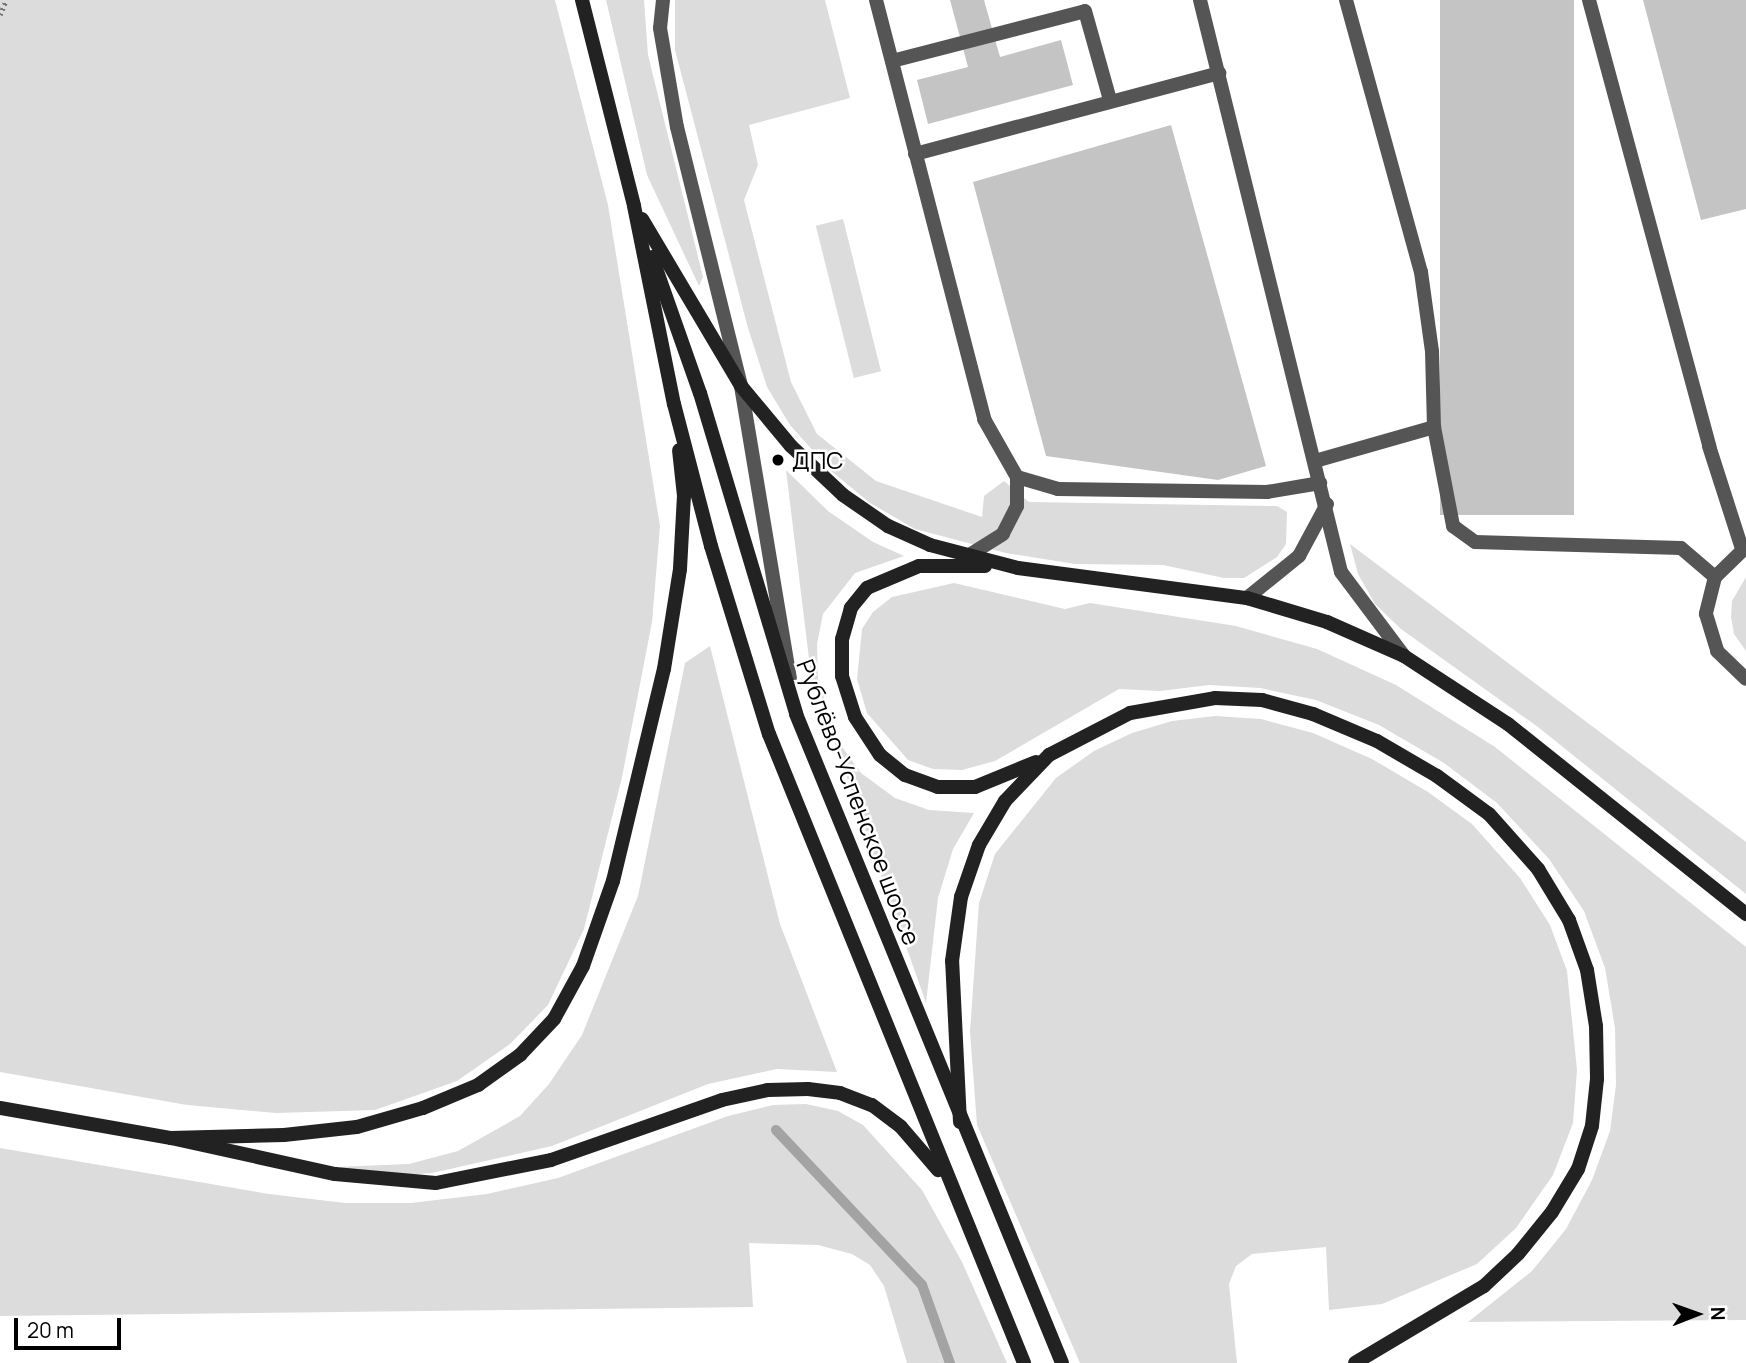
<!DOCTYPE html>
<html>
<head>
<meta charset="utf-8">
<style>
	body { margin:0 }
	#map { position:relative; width:1746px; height:1363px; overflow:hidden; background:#fff; font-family:Manrope,sans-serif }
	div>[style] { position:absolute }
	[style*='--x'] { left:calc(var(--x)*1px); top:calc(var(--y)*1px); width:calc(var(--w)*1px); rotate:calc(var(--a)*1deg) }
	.green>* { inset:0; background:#dcdcdc; transform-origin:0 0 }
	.stream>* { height:10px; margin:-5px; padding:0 5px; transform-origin:5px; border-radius:5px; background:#a3a3a3 }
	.building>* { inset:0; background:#c4c4c4; transform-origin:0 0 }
	.path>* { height:4.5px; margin-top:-2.25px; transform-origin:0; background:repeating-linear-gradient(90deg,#777 0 2px,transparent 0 5.5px) }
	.lane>* { height:14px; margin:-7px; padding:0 7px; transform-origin:7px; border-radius:7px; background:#555 }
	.street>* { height:14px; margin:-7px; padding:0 7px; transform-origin:7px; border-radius:7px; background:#555 }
	.secondary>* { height:14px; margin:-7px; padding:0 7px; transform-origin:7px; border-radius:7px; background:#222 }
	.dots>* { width:19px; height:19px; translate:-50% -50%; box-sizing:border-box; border:4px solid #fff; border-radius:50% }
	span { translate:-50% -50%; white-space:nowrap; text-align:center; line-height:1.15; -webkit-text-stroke:5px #fff; paint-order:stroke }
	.poi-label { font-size:24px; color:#000 }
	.left { translate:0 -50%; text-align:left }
	.street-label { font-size:24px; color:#000 }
	.north { position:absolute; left:1662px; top:1279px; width:70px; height:70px; -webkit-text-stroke:5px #fff; paint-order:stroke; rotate:89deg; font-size:19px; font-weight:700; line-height:28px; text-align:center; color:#000 }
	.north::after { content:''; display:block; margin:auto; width:24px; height:32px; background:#000; clip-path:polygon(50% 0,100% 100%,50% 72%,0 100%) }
	.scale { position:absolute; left:14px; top:1318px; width:107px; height:32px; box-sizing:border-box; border:4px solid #000; border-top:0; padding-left:9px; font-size:21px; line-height:24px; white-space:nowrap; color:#000; -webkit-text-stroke:5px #fff; paint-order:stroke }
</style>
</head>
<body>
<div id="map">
	<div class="green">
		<div style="clip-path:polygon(0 0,555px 0,608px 205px,660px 526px,652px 622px,622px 777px,584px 929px,548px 1005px,510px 1044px,457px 1081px,375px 1110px,276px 1113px,187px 1105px,0 1072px)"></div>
		<div style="clip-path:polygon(606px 0,644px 0,648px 55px,703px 277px,699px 286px,647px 175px)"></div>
		<div style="clip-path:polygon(675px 0,825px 0,850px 98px,749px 125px,758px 165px,744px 200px,791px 382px,817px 434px,876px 481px,982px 517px,984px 496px,1004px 481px,1029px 502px,1277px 506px,1287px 512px,1286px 544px,1277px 557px,1244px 578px,1224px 578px,1163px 565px,1075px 564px,1006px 553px,915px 529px,870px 503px,830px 470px,790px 425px,767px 387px,748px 328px,675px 50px)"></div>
		<div style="left:843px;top:219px;width:157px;height:28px;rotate:76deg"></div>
		<div style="clip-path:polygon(786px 470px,828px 511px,873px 542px,904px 556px,855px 573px,823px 614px,817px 644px,818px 678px,840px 744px,861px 773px,895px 798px,929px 810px,974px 813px,953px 849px,938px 898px,926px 1003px,811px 675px)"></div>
		<div style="clip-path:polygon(1350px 544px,1746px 842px,1746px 894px,1538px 727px,1401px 629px,1375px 604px,1358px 574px)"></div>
		<div style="clip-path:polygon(1746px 577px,1746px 651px,1734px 634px,1731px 617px,1732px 601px)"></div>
		<div style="clip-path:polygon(954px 583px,1065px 609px,1090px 603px,1236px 626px,1317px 649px,1396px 685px,1495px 747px,1746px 947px,1746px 1320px,1468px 1322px,1532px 1271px,1566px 1229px,1592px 1180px,1610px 1131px,1616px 1085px,1615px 1028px,1605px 968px,1584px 911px,1549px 859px,1497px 803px,1444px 763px,1379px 725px,1316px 700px,1260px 688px,1209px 685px,1160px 691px,1119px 689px,995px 761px,962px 770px,933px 769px,908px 760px,867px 713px,857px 679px,862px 629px,873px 612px,892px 597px)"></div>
		<div style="clip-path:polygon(710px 646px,780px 924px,837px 1072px,777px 1069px,708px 1084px,552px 1146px,432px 1173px,395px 1176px,336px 1167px,409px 1164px,458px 1151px,520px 1116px,549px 1084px,582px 1035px,638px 896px,685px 663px)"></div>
		<div style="clip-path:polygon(1215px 716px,1261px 719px,1313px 733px,1372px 759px,1428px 792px,1472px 824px,1520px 878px,1550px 925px,1567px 971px,1577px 1070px,1573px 1123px,1553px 1175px,1516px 1228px,1477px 1264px,1382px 1304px,1329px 1310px,1326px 1247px,1252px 1254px,1236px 1266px,1229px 1284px,1237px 1363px,1080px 1363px,977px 1125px,970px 1032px,979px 903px,995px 854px,1056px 778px,1094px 751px,1132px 733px,1172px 721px)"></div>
		<div style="clip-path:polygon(806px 1104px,838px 1111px,863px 1125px,922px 1190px,962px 1262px,1007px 1363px,907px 1363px,884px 1286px,870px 1265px,852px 1254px,818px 1245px,749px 1243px,753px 1307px,0 1316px,0 1148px,269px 1194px,345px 1203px,411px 1203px,487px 1194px,558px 1178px,728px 1116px,773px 1105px)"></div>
	</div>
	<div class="stream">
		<div style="--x:776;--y:1130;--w:213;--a:46.7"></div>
		<div style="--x:922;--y:1285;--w:83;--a:70.3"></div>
	</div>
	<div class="building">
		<div style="clip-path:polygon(950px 0,984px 0,1000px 57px,1061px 40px,1073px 85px,928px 124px,917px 80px,968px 67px)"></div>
		<div style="left:1440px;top:0;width:134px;height:515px"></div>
		<div style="clip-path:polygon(1643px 0,1746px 0,1746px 209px,1701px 220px)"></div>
		<div style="clip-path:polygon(1171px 125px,1266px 466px,1218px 480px,1046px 456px,973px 182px)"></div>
	</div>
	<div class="path">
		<div style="--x:0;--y:15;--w:16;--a:-68"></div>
	</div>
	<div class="lane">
		<div style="--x:663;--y:0;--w:28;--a:96"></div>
		<div style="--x:660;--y:28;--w:100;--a:80.3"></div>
		<div style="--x:677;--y:127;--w:267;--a:76.1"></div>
		<div style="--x:741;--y:386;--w:296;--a:80.5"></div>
		<div style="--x:876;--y:0;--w:433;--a:75.5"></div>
		<div style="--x:984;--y:419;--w:67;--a:60.4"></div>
		<div style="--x:1017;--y:477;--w:29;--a:90"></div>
		<div style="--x:1017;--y:506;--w:31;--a:117"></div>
		<div style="--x:1003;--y:534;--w:40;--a:148"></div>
		<div style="--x:1200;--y:0;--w:589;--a:76.15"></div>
		<div style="--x:1341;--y:572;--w:105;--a:53.1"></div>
		<div style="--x:1346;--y:0;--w:282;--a:74.6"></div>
		<div style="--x:1421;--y:272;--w:80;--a:82.1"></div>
		<div style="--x:1432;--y:351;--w:76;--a:88.5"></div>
		<div style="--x:1434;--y:427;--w:101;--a:79.1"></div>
		<div style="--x:1453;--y:526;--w:27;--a:36"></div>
		<div style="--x:1475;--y:542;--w:206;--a:1.7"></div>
		<div style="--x:1681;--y:548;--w:45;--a:40.5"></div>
		<div style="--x:1589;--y:0;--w:462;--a:74.9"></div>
		<div style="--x:1709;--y:446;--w:108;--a:72.2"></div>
		<div style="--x:892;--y:61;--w:199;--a:-14.5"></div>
		<div style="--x:1085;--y:11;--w:92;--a:74.3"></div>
		<div style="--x:915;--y:154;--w:315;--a:-14.9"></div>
		<div style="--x:1315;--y:461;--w:124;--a:-15.9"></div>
		<div style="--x:1017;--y:477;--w:43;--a:16.3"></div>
		<div style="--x:1058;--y:489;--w:209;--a:0.8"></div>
		<div style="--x:1267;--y:492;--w:54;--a:-9.6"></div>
		<div style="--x:1247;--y:598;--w:67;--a:-38.9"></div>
		<div style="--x:1299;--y:556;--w:59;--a:-61.7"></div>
	</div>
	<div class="street">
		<div style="--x:1746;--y:547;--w:43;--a:135.9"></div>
		<div style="--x:1715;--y:577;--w:38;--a:104"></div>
		<div style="--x:1706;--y:614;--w:39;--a:73"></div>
		<div style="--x:1717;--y:651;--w:40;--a:44"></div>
	</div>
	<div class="secondary">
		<div style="--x:582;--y:0;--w:212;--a:75.8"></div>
		<div style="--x:634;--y:206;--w:202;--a:78.6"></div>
		<div style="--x:674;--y:404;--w:147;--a:75.4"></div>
		<div style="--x:711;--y:546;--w:197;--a:72.9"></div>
		<div style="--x:769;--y:734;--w:679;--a:67.93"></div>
		<div style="--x:642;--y:219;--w:194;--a:59.3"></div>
		<div style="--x:741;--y:386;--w:78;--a:50.2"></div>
		<div style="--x:791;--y:446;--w:71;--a:43.3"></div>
		<div style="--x:843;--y:495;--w:55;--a:34.6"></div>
		<div style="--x:888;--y:526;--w:46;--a:24.3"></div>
		<div style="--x:930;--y:545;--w:91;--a:14.6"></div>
		<div style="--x:1018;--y:568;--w:231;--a:7.5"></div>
		<div style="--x:1247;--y:598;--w:84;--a:16.7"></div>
		<div style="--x:1327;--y:622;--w:84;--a:23.8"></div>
		<div style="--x:1404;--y:656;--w:124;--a:33.2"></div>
		<div style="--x:1508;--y:724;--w:305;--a:38.6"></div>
		<div style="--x:652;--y:257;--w:144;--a:70.6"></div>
		<div style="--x:700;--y:393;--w:335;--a:73.3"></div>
		<div style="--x:796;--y:714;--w:701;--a:67.71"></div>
		<div style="--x:985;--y:566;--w:66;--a:180"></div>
		<div style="--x:919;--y:566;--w:56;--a:157.1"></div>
		<div style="--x:867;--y:588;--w:26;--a:129"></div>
		<div style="--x:851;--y:608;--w:32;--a:106"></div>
		<div style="--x:842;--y:639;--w:37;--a:90"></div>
		<div style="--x:842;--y:676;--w:43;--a:72.4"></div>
		<div style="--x:855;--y:717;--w:45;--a:56.7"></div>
		<div style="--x:880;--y:755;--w:32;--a:39"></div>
		<div style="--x:905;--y:775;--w:35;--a:20"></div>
		<div style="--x:938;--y:787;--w:37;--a:0"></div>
		<div style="--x:975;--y:787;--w:66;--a:-22.3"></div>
		<div style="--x:0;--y:1108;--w:174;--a:10"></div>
		<div style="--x:171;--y:1138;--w:168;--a:12.4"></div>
		<div style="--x:335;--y:1174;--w:101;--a:5.1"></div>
		<div style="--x:436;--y:1183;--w:117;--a:-11.3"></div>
		<div style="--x:551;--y:1160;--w:181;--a:-19.3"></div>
		<div style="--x:722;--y:1100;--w:47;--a:-12.3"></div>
		<div style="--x:768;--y:1090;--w:40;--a:-1.4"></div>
		<div style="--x:808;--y:1089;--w:32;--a:7"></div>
		<div style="--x:840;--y:1093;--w:34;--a:21"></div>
		<div style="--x:872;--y:1105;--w:36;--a:37"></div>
		<div style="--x:901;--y:1127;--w:57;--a:49.3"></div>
		<div style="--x:960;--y:1122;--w:161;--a:-92.8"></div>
		<div style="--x:952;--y:961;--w:65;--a:-82"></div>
		<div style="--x:961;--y:897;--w:55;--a:-70.9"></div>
		<div style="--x:979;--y:845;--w:51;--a:-59.4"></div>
		<div style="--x:1005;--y:801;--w:64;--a:-46.3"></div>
		<div style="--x:1049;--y:755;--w:91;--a:-27.4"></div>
		<div style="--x:1130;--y:713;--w:86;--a:-10"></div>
		<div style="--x:1215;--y:698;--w:47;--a:2.4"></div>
		<div style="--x:1262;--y:700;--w:53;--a:15.4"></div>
		<div style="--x:1313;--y:714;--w:69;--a:22.9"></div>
		<div style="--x:1377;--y:741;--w:69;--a:30.3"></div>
		<div style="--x:1437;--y:776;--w:64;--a:36.2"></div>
		<div style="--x:1489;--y:814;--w:74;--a:48.3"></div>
		<div style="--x:1538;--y:869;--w:60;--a:58.7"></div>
		<div style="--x:1569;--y:920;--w:53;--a:70.2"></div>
		<div style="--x:1587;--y:970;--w:57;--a:80.9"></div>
		<div style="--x:1596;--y:1026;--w:53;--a:88.9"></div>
		<div style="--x:1597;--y:1079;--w:47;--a:96.1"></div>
		<div style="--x:1592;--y:1126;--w:45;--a:108"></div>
		<div style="--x:1578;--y:1169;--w:50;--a:121.2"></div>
		<div style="--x:1552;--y:1212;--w:54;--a:129"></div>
		<div style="--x:1518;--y:1254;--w:47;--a:136.7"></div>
		<div style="--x:1484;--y:1286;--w:150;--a:149.2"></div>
		<div style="--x:171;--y:1138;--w:113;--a:-1.5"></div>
		<div style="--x:284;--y:1135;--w:73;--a:-6.3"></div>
		<div style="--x:357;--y:1127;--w:69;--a:-16.1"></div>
		<div style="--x:423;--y:1108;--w:60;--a:-22.7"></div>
		<div style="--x:478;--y:1085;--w:52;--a:-35.5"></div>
		<div style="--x:520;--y:1055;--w:50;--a:-46.6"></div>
		<div style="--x:554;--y:1019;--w:60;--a:-61.3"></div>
		<div style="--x:583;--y:966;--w:90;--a:-70.6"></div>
		<div style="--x:613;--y:881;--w:218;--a:-76.5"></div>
		<div style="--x:664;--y:669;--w:101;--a:-80.9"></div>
		<div style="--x:680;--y:569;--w:73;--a:-86.9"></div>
		<div style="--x:684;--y:496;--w:46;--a:-96.2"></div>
	</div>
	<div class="dots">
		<div style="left:778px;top:460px;background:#000"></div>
	</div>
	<div class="poi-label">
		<span class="left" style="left:792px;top:460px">ДПС</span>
	</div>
	<div class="street-label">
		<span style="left:859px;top:802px;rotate:69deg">Рублёво-Успенское шоссе</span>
	</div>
	<div class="north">N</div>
	<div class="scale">20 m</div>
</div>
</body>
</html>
